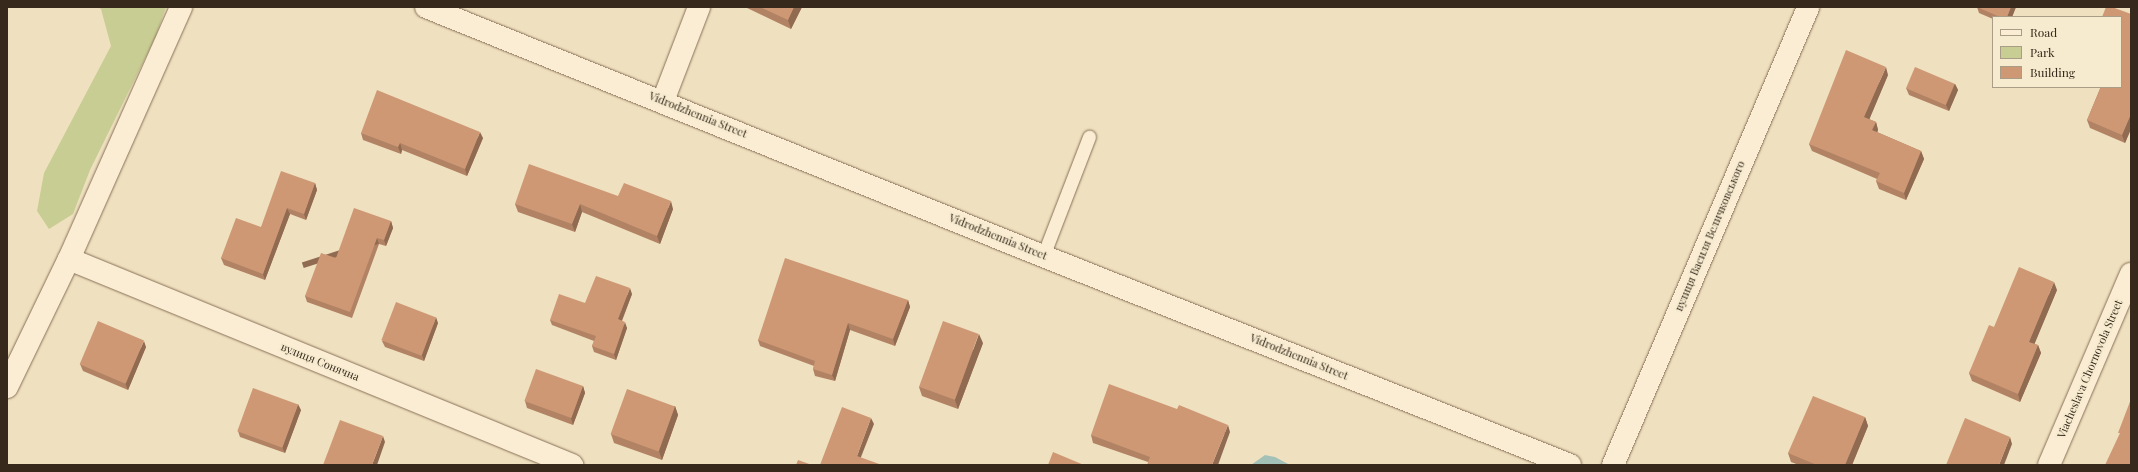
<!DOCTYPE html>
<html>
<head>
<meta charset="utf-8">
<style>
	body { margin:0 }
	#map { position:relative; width:2138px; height:472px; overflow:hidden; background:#efe0bf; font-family:"Playfair Display",serif }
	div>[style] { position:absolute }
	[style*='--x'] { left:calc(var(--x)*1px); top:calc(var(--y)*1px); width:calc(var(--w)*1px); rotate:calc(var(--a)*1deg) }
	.green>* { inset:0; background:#c8cd93 }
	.water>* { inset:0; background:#a3c1b7 }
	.roads { filter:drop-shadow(0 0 1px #887057) drop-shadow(0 0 1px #887057) }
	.lane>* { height:13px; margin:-6.5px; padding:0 6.5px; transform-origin:6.5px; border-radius:6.5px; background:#faedd3 }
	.street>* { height:22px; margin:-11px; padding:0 11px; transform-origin:11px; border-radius:11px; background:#faedd3 }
	.secondary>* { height:22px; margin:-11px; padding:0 11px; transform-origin:11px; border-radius:11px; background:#faedd3 }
	.wall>* { inset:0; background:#b18364 }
	.shaded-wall>* { inset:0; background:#906a51; transform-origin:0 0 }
	.building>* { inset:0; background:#ce9874; transform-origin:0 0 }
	span { translate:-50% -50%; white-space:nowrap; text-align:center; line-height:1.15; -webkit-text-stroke:3.5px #f6eacf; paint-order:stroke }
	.street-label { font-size:11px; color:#37291c }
	.frame { position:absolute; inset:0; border:8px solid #37291c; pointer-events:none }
	.legend { position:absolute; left:1992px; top:16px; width:130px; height:72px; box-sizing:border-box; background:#f6eacf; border:1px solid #aa9d87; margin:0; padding:5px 7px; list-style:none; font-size:12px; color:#37291c }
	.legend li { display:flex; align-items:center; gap:8px; height:20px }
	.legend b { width:20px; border:1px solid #aa9d87 }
</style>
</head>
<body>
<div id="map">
	<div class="green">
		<div style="clip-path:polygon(97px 7px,166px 7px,156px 36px,90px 170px,73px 214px,49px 229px,37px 211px,44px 173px,111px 46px,101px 9px)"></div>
	</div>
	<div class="water">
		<div style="clip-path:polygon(1265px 455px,1275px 457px,1290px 465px,1251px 465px)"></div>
	</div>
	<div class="roads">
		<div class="lane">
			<div style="--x:1043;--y:256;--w:128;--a:-68.9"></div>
		</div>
		<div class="street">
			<div style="--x:663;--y:101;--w:101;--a:-69"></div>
			<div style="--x:69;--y:259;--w:544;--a:22.27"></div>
			<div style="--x:7;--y:387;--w:142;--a:-64.2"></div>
			<div style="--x:69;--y:259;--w:276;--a:-66"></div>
			<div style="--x:1613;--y:465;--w:498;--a:-66.9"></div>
			<div style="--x:2049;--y:465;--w:208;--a:-66.8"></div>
		</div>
		<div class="secondary">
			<div style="--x:426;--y:7;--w:665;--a:21.98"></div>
			<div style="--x:1043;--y:256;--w:567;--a:21.63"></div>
		</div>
	</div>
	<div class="wall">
		<div style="clip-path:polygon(745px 7px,802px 7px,791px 29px)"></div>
		<div style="clip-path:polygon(1977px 7px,2016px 7px,2012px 17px,1993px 17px,1993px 19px,1979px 13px)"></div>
		<div style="clip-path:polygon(2131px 14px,2131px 129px,2125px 143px,2090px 128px,2087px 120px)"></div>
		<div style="clip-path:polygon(1888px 75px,1869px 119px,1876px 122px,1878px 130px,1877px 132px,1921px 151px,1924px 159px,1906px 200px,1879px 189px,1876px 181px,1877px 179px,1812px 151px,1809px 144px)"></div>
		<div style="clip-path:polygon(1955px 84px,1958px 90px,1949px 111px,1909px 95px,1906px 88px)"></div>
		<div style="clip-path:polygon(361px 133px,483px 138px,467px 176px,402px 150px,401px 154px,363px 140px)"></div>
		<div style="clip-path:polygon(315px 183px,317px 190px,306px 220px,290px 214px,265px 280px,224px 265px,221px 258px,261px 227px)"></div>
		<div style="clip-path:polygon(618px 196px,673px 209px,660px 244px,582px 212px,575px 232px,518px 212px,515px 204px)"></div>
		<div style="clip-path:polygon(391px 221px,393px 228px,386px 246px,379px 244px,352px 318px,307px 302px,305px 296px,336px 258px)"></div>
		<div style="clip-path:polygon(2057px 290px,2034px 344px,2038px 345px,2041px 353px,2020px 402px,1972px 381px,1969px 373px,1994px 327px)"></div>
		<div style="clip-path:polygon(632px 294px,622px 321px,627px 328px,616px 360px,594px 352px,592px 346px,594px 341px,552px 325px,550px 320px,585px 303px)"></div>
		<div style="clip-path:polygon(908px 300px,910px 307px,895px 346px,850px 330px,835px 381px,815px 376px,813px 369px,814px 366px,760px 346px,758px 340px)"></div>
		<div style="clip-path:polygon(438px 323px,424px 361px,385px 347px,382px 341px)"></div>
		<div style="clip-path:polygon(983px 343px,958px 409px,922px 396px,919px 387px)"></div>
		<div style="clip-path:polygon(146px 347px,128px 390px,83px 371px,80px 364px)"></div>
		<div style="clip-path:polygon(583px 386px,585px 393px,573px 425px,527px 408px,525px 401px)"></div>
		<div style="clip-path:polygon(675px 406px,678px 415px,662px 460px,614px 443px,611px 434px)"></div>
		<div style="clip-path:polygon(301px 410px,285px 453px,240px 437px,238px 431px)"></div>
		<div style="clip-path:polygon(1865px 417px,1868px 426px,1852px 465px,1799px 465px,1791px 462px,1788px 453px)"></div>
		<div style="clip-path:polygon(1230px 432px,1148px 462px,1093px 443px,1091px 435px)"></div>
	</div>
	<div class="shaded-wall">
		<div style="clip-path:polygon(794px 7px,802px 7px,791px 29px,788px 20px)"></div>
		<div style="clip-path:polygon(2011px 7px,2016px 7px,2012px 17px,2007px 17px)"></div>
		<div style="clip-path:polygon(1886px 67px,1888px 75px,1867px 125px,1864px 117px)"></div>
		<div style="clip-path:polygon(1955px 84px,1958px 90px,1949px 111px,1946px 105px)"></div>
		<div style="clip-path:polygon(2131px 114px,2131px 129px,2125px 143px,2122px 135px)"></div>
		<div style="clip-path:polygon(1876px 122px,1878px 130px,1875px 138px,1872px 130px)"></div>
		<div style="clip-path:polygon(480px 132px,483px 138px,467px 176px,465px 169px)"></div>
		<div style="clip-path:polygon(400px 143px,402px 150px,401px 154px,398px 147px)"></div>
		<div style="clip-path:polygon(1921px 151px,1924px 159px,1906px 200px,1904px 193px)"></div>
		<div style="clip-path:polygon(315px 183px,317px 190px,306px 220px,304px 214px)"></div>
		<div style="clip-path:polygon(671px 201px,673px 209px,660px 244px,657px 236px)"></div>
		<div style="clip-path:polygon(580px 204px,582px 212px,575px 232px,572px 224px)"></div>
		<div style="clip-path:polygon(287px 208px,290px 214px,265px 280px,263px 274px)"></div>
		<div style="clip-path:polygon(391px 221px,393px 228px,386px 246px,384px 240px)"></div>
		<div style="left:377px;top:238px;width:6px;height:79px;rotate:72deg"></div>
		<div style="clip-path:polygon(2054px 282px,2057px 290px,2032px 350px,2029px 342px)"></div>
		<div style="clip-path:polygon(630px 288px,632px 294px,620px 325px,618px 319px)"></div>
		<div style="clip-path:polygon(908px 300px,910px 307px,895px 346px,893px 339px)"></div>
		<div style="clip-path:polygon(436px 317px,438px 323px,424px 361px,422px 355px)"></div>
		<div style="clip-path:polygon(625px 322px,627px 328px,616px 360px,614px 354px)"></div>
		<div style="clip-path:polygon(848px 323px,850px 330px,835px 381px,832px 375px)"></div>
		<div style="clip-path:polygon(979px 334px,983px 343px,958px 409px,955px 400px)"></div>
		<div style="clip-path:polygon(144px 341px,146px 347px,128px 390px,125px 383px)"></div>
		<div style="clip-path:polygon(2038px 345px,2041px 353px,2020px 402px,2018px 394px)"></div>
		<div style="clip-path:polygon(583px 386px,585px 393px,573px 425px,571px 418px)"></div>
		<div style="clip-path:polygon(298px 404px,301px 410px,285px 453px,282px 447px)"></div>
		<div style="clip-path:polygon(675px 406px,678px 415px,662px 460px,659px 451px)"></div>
		<div style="clip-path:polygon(1865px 417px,1868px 426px,1852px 465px,1845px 465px)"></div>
		<div style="clip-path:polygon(871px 418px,874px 424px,859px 462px,857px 456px)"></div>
		<div style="clip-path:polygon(1228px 425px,1230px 432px,1218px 465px,1212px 465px)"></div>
		<div style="clip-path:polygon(383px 436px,385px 442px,377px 465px,372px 465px)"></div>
		<div style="clip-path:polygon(2010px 437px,2012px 444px,2004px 465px,1999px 465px)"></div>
	</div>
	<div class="building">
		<div style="clip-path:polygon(760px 7px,794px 7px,788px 20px)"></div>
		<div style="clip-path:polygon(1977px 7px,2011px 7px,2007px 17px,2000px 17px)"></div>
		<div style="clip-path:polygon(2106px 7px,2112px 7px,2131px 14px,2131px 114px,2122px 135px,2087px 120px,2101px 87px,2121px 87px,2121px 17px,2102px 17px)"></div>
		<div style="clip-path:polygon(1846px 50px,1886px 67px,1864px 117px,1876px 122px,1872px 130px,1921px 151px,1904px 193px,1876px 181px,1880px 173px,1809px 144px)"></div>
		<div style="left:1915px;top:67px;width:43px;height:23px;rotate:23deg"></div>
		<div style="clip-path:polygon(377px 90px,480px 132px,465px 169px,400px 143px,398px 147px,361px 133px)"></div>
		<div style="clip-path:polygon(529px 164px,618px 196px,624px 183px,671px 201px,657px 236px,580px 204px,572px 224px,515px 204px)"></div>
		<div style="clip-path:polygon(281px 171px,315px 183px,304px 214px,287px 208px,263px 274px,221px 258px,236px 218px,261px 227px)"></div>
		<div style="clip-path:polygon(354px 208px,391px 221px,384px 240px,377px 238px,350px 312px,305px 296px,321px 253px,336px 258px)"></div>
		<div style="clip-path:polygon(785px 258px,908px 300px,893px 339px,848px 323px,832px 375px,813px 369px,815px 361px,758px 340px)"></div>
		<div style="clip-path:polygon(2019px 267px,2054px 282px,2029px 342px,2038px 345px,2018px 394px,1969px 373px,1989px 325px,1994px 327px)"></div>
		<div style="clip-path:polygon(596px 276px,630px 288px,618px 319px,625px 322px,614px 354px,592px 346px,596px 336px,550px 320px,559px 294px,585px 303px)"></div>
		<div style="left:396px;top:302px;width:43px;height:41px;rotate:21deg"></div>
		<div style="left:98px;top:321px;width:50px;height:47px;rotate:23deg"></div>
		<div style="left:943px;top:321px;width:38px;height:70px;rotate:20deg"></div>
		<div style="left:536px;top:369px;width:50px;height:34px;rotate:20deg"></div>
		<div style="clip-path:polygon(1109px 384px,1177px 409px,1179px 405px,1228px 425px,1212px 465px,1147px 465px,1150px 457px,1091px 435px)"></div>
		<div style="left:253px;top:388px;width:48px;height:46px;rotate:20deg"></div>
		<div style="left:627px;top:389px;width:51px;height:48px;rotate:20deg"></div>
		<div style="clip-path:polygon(1813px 396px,1865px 417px,1845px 465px,1817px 465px,1788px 453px)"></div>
		<div style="clip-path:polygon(2131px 399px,2131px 465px,2105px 465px,2120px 433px,2118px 433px)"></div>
		<div style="clip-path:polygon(842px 407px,871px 418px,857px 456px,882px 465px,820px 465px)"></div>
		<div style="clip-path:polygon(1965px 418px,2010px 437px,1999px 465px,1946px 465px)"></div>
		<div style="clip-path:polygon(340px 420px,383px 436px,372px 465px,323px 465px)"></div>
		<div style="clip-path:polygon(1053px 452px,1084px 465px,1048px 465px)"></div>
		<div style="clip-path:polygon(798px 460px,812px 465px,796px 465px)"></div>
	</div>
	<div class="street-label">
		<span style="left:698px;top:115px;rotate:22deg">Vidrodzhennia Street</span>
		<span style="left:1710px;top:236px;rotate:-67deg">вулиця Василя Величковського</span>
		<span style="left:998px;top:237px;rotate:22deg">Vidrodzhennia Street</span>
		<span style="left:1299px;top:357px;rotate:22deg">Vidrodzhennia Street</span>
		<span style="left:320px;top:362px;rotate:22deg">вулиця Сонячна</span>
		<span style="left:2090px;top:369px;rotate:-67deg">Viacheslava Chornovola Street</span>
	</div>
	<div class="frame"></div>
	<ul class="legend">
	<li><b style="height:5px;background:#faedd3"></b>Road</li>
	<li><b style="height:11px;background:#c8cd93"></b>Park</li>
	<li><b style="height:11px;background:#ce9874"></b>Building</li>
	</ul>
</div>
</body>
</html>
